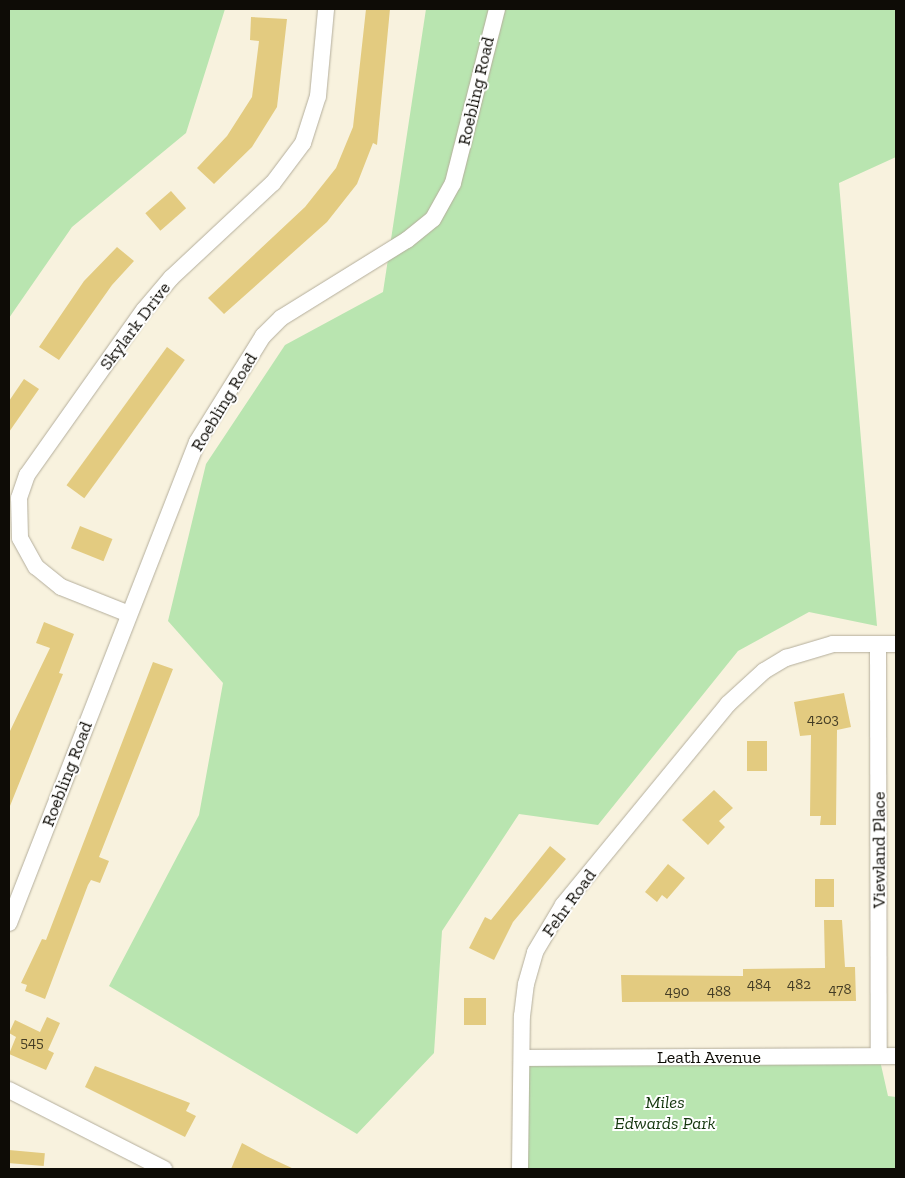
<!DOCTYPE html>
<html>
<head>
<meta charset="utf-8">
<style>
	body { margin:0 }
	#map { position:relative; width:905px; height:1178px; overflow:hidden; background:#f8f2de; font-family:"Zilla Slab",serif }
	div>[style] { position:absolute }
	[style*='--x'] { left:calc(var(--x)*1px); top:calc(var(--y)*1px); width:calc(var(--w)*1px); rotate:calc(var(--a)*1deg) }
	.green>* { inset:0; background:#b9e5b0 }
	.building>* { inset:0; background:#e3cb80; transform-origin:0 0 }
	.roads { filter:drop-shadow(0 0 1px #b4ae9c) drop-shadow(0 0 1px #b4ae9c) }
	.street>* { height:16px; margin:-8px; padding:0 8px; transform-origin:8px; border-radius:8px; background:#fff }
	span { translate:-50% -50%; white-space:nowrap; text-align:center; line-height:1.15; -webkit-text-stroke:4px #fff; paint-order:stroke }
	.number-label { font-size:15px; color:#433c24 }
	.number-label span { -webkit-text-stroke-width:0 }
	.street-label { font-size:18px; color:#0e0c06 }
	.park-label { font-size:18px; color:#15370e; font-style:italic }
	.frame { position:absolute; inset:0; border:10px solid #0e0c06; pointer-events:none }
</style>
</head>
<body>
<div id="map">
	<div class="green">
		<div style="clip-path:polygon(9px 9px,225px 9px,186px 133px,72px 227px,9px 318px)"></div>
		<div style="clip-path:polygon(426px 9px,896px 9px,896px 157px,839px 183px,877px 626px,809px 612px,738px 651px,598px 825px,519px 814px,442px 931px,434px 1053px,357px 1134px,109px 986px,199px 815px,223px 683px,168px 621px,206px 464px,285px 345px,383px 292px)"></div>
		<div style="clip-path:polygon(879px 1056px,888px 1096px,896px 1097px,896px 1169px,520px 1169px,522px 1058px)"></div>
	</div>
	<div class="building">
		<div style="clip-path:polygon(366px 9px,390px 9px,377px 145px,373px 143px,357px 184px,327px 222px,224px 314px,208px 298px,305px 207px,336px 168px,353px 127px)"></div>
		<div style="clip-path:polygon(251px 17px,287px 19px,277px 107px,252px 147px,214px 184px,197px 168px,227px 136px,252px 97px,259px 41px,250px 40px)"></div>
		<div style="left:171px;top:191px;width:23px;height:34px;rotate:49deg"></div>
		<div style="clip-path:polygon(117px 247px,134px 261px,112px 285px,59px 360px,39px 347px,84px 281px)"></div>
		<div style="left:167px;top:347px;width:22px;height:171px;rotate:36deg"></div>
		<div style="clip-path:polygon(24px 379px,39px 389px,9px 432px,9px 401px)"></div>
		<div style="left:80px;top:526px;width:35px;height:24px;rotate:22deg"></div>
		<div style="clip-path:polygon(44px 622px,74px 634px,59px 673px,63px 674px,10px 806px,9px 733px,50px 648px,36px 643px)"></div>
		<div style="clip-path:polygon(153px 662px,173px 669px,99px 857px,109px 861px,100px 883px,91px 880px,88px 885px,45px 999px,25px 991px,27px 985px,21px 983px,42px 939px,46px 940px)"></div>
		<div style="clip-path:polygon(844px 693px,851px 727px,837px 730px,836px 825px,820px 825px,821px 816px,810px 816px,811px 735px,800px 736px,794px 702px)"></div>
		<div style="left:747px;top:741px;width:20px;height:30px"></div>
		<div style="clip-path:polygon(714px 790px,733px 808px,719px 821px,725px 827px,708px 845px,682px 820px)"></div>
		<div style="clip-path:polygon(550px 846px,566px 859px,513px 922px,494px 960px,469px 948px,485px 917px,491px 920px)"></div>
		<div style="clip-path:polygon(668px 864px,685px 878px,667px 899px,662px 895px,657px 902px,645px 892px)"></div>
		<div style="left:815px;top:879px;width:19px;height:28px"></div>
		<div style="clip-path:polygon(824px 920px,842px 920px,845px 967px,855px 967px,856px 1001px,622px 1002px,621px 975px,743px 976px,743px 969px,825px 968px)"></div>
		<div style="left:464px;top:998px;width:22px;height:27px"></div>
		<div style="clip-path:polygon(47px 1017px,60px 1023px,48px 1050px,54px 1053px,46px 1070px,9px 1054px,16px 1037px,9px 1033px,15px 1020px,40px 1032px)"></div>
		<div style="clip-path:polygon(95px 1066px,190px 1103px,186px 1111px,196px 1116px,185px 1137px,85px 1087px)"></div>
		<div style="clip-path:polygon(242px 1143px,266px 1156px,294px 1169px,231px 1169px)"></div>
		<div style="left:9px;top:1150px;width:36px;height:13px;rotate:5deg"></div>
	</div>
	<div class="roads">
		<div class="street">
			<div style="--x:129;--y:614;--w:73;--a:-158.3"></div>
			<div style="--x:61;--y:587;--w:32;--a:-141"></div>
			<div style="--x:36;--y:567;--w:33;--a:-119"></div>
			<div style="--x:20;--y:538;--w:40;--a:-91.4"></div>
			<div style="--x:19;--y:498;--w:24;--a:-71"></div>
			<div style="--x:27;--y:475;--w:202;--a:-54.7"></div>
			<div style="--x:144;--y:310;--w:42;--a:-49.8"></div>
			<div style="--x:171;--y:278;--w:139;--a:-43"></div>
			<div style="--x:273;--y:183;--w:50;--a:-53.1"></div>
			<div style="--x:303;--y:143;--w:49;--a:-72.3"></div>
			<div style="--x:318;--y:96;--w:87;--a:-84.7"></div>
			<div style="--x:878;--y:645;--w:411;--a:89.9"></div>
			<div style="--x:9;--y:923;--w:516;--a:-68.65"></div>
			<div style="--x:197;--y:442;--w:125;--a:-58.1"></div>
			<div style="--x:263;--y:336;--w:25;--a:-45"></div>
			<div style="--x:281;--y:318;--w:148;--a:-31.8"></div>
			<div style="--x:407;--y:240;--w:33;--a:-39"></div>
			<div style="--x:433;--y:219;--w:41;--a:-60.9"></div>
			<div style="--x:453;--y:183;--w:179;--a:-75.8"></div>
			<div style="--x:522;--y:1058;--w:374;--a:-0.3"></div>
			<div style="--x:9;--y:1090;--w:174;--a:27"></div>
			<div style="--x:520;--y:1169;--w:153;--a:-89.3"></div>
			<div style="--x:522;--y:1016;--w:32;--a:-83"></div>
			<div style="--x:526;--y:984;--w:33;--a:-74"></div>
			<div style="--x:535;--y:952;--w:55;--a:-59.2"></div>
			<div style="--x:563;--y:905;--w:260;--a:-50.6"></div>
			<div style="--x:728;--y:704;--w:49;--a:-42.5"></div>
			<div style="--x:764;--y:671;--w:26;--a:-31"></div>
			<div style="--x:786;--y:658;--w:49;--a:-16.6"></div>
			<div style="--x:833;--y:644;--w:63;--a:0"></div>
		</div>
	</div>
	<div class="number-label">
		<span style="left:823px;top:720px">4203</span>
		<span style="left:759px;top:985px">484</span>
		<span style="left:799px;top:985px">482</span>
		<span style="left:840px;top:990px">478</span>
		<span style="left:677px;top:992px">490</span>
		<span style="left:719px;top:992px">488</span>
		<span style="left:32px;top:1043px">545</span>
	</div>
	<div class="street-label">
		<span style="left:476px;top:91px;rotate:-77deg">Roebling Road</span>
		<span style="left:135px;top:326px;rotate:-53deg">Skylark Drive</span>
		<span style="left:224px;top:402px;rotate:-59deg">Roebling Road</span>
		<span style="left:67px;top:774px;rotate:-69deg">Roebling Road</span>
		<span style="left:879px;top:850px;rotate:-90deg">Viewland Place</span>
		<span style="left:569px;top:903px;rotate:-54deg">Fehr Road</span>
		<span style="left:709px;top:1057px">Leath Avenue</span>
	</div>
	<div class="park-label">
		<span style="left:665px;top:1113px">Miles<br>Edwards Park</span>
	</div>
	<div class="frame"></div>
</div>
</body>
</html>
